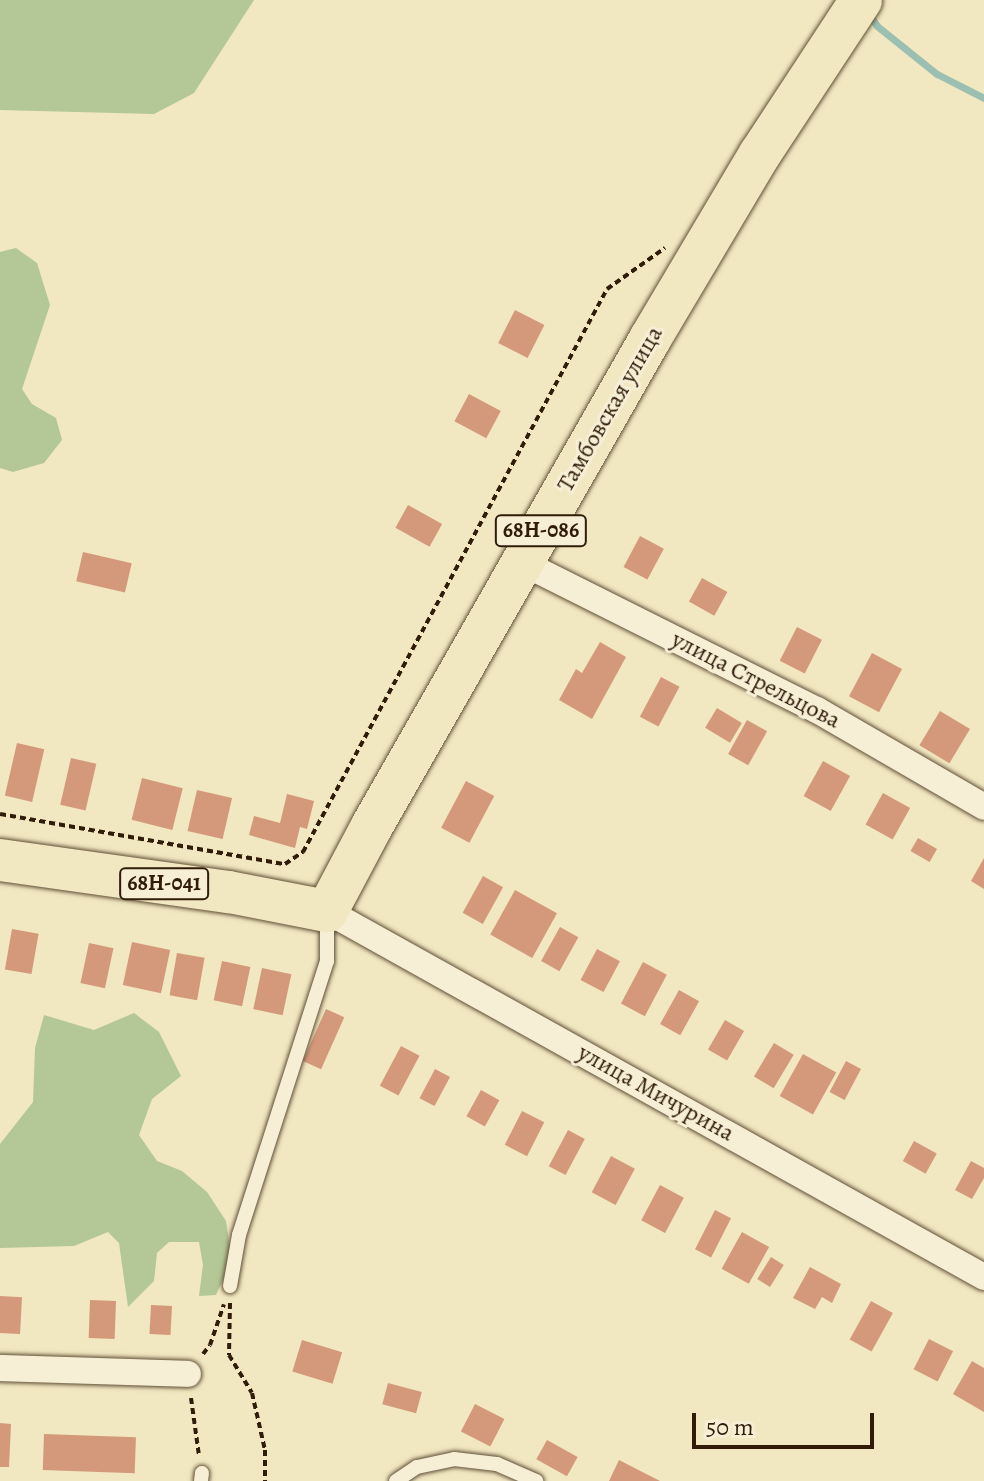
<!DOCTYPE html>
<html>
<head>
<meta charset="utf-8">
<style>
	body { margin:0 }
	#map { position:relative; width:984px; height:1481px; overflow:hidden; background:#f1e7c0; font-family:Alegreya,serif }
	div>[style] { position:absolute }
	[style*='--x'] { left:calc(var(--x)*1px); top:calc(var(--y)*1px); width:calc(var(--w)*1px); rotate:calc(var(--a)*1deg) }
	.green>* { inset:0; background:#b4c796 }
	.stream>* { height:7px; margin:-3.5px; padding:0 3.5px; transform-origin:3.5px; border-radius:3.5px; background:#9bc0b2 }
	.building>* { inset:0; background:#d4997b; transform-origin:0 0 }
	.path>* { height:4px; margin-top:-2px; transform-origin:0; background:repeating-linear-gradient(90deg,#301c09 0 6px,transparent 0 10px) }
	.roads { filter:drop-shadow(0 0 2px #604f37) drop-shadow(0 0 2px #604f37) }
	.lane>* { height:14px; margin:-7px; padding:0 7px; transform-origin:7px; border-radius:7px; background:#f6efd6 }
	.street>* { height:26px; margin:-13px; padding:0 13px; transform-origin:13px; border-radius:13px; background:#f6efd6 }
	.primary>* { height:42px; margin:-21px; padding:0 21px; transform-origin:21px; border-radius:21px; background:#f1e7c0 }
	span { translate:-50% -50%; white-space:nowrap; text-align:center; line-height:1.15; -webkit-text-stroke:6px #f6efd6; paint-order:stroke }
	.shield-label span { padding:2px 6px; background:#f6efd6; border:2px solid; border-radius:6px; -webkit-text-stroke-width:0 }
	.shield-label { font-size:22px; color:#301c09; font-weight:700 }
	.street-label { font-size:24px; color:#301c09 }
	.scale { position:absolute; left:692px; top:1413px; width:182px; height:36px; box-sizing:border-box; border:4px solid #301c09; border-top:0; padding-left:10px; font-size:24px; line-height:28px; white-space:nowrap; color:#301c09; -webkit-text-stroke:6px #f6efd6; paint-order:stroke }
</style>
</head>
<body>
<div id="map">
	<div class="green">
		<div style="clip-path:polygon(0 0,254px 0,194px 93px,154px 114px,0 110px)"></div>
		<div style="clip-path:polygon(16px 248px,37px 263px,50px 305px,22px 389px,32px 404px,56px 418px,62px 440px,44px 463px,13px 472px,0 468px,0 252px)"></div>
		<div style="clip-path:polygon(134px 1013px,159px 1032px,181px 1076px,152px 1099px,139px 1135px,157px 1161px,182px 1171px,207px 1192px,226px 1221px,232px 1260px,216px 1295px,199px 1296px,203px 1265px,199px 1242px,169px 1242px,157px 1253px,154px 1281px,128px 1307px,119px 1243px,108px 1232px,74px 1246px,0 1248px,0 1144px,33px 1102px,35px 1048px,44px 1015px,94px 1030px)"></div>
	</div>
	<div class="stream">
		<div style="--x:868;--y:13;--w:16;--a:55"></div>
		<div style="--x:877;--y:26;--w:77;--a:38.7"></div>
		<div style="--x:937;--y:74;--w:53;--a:27.1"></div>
	</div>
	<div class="building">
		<div style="left:515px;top:310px;width:33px;height:37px;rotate:27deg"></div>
		<div style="left:469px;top:394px;width:36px;height:31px;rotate:28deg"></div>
		<div style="left:408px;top:505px;width:39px;height:26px;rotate:29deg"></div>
		<div style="left:640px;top:536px;width:27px;height:35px;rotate:28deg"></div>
		<div style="left:83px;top:552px;width:50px;height:30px;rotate:13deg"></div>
		<div style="left:702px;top:578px;width:29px;height:27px;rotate:29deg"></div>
		<div style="left:797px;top:627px;width:28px;height:38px;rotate:27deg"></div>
		<div style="clip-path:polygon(600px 642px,626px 657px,592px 719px,559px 700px,576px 669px,582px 673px)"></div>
		<div style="left:872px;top:653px;width:34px;height:49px;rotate:28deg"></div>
		<div style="left:661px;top:677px;width:21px;height:45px;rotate:28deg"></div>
		<div style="left:717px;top:708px;width:29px;height:23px;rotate:31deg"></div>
		<div style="left:940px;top:711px;width:35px;height:40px;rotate:31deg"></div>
		<div style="left:747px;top:720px;width:23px;height:39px;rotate:29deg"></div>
		<div style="left:17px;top:743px;width:28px;height:54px;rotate:13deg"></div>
		<div style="left:71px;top:758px;width:26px;height:48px;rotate:13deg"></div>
		<div style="left:823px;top:761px;width:31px;height:40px;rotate:29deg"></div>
		<div style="left:142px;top:778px;width:42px;height:43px;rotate:14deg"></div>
		<div style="left:466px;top:781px;width:32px;height:53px;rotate:28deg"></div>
		<div style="left:197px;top:790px;width:36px;height:42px;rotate:13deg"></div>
		<div style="left:883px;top:793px;width:31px;height:36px;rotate:29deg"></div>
		<div style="clip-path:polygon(287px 794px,314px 801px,307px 829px,300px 827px,295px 848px,249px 835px,254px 816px,280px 823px)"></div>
		<div style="left:918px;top:838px;width:22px;height:15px;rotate:30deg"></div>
		<div style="clip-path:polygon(984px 858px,984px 889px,971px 881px)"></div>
		<div style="left:483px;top:876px;width:23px;height:42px;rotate:29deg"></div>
		<div style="left:515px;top:890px;width:48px;height:51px;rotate:29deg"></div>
		<div style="left:560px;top:927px;width:21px;height:39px;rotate:29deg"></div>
		<div style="left:12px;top:929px;width:27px;height:41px;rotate:10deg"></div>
		<div style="left:132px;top:942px;width:39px;height:44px;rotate:12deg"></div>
		<div style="left:89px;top:943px;width:25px;height:41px;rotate:12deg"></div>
		<div style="left:597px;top:949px;width:26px;height:35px;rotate:28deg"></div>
		<div style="left:177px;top:953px;width:28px;height:43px;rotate:10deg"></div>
		<div style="left:222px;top:961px;width:29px;height:40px;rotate:12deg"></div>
		<div style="left:643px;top:962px;width:27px;height:47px;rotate:28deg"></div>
		<div style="left:262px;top:968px;width:30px;height:42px;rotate:12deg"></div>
		<div style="left:679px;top:990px;width:23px;height:39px;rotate:29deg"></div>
		<div style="left:326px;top:1009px;width:20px;height:57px;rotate:24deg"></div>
		<div style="left:725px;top:1020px;width:22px;height:34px;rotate:30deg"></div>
		<div style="left:774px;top:1043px;width:23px;height:39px;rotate:31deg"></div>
		<div style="left:401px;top:1046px;width:21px;height:45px;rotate:28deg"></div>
		<div style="left:803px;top:1054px;width:38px;height:48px;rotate:29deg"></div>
		<div style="left:846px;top:1061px;width:17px;height:35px;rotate:28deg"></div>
		<div style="left:435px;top:1069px;width:17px;height:33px;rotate:28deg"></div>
		<div style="left:481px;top:1090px;width:21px;height:30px;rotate:29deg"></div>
		<div style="left:522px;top:1111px;width:25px;height:38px;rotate:27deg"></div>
		<div style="left:568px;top:1130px;width:19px;height:41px;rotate:28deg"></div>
		<div style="left:914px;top:1141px;width:26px;height:23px;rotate:29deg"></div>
		<div style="left:611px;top:1156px;width:27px;height:41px;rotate:28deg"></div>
		<div style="clip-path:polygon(971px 1161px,984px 1168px,984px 1178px,972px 1199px,955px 1190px)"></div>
		<div style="left:660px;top:1185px;width:27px;height:40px;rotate:28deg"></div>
		<div style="left:715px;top:1210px;width:18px;height:44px;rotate:27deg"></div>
		<div style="left:742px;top:1232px;width:31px;height:42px;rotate:29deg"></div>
		<div style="left:771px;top:1257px;width:15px;height:26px;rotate:32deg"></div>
		<div style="clip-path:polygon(810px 1267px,841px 1284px,832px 1303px,822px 1297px,815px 1309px,793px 1298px)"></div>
		<div style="left:0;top:1296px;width:22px;height:37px;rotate:3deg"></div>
		<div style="left:90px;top:1300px;width:26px;height:38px;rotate:2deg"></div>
		<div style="left:871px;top:1301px;width:25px;height:44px;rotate:29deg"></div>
		<div style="left:151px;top:1305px;width:21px;height:29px;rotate:3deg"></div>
		<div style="left:929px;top:1339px;width:27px;height:34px;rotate:27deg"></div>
		<div style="left:302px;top:1340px;width:42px;height:33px;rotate:17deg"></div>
		<div style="clip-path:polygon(972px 1361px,984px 1368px,984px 1412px,953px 1394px)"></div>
		<div style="left:388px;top:1383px;width:35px;height:22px;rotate:15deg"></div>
		<div style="left:475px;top:1404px;width:33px;height:31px;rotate:27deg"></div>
		<div style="clip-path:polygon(0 1423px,11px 1424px,9px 1467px,0 1467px)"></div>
		<div style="left:44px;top:1434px;width:92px;height:36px;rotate:2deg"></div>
		<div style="left:547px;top:1440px;width:35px;height:22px;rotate:29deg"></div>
		<div style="clip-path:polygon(619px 1460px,660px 1481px,609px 1481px)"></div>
	</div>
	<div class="path">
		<div style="--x:0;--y:814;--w:289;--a:10"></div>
		<div style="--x:285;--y:864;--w:22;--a:-34"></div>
		<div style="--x:303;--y:852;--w:640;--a:-61.63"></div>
		<div style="--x:607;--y:289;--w:71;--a:-35.3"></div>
		<div style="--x:230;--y:1303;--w:52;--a:91.1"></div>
		<div style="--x:229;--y:1355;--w:44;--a:58.8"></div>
		<div style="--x:252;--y:1393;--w:58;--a:77.2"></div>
		<div style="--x:265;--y:1450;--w:31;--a:90"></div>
		<div style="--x:203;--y:1354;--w:11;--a:-52"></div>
		<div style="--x:210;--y:1345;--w:43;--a:-71.1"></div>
		<div style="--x:191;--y:1398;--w:59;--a:82.1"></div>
	</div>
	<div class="roads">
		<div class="lane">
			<div style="--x:230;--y:1286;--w:52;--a:-80"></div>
			<div style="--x:239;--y:1235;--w:288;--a:-72.2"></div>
			<div style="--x:327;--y:961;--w:48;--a:-90"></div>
			<div style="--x:201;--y:1481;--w:8;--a:-83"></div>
			<div style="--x:396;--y:1481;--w:25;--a:-34"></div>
			<div style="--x:417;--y:1467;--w:38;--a:-12"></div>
			<div style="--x:454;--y:1459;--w:43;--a:6.6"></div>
			<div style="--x:497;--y:1464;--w:43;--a:23.6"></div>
		</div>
		<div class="street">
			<div style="--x:523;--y:563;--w:329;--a:26.6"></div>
			<div style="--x:817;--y:710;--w:193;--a:30.1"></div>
			<div style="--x:327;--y:911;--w:752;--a:29.12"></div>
			<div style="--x:0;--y:1368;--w:188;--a:1.8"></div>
		</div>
		<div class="primary">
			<div style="--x:0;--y:860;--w:231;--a:8"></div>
			<div style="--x:229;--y:892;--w:100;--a:11"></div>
			<div style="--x:327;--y:911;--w:96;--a:-62.1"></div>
			<div style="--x:372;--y:826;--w:561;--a:-60.28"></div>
			<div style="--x:650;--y:339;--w:215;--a:-59.3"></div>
			<div style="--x:760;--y:154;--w:184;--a:-56.7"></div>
		</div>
	</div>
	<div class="shield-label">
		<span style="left:541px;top:531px">68Н-086</span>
		<span style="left:164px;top:884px">68Н-041</span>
	</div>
	<div class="street-label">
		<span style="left:610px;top:409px;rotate:-60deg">Тамбовская улица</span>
		<span style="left:756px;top:680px;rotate:27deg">улица Стрельцова</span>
		<span style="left:656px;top:1093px;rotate:29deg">улица Мичурина</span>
	</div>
	<div class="scale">50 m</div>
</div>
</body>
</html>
